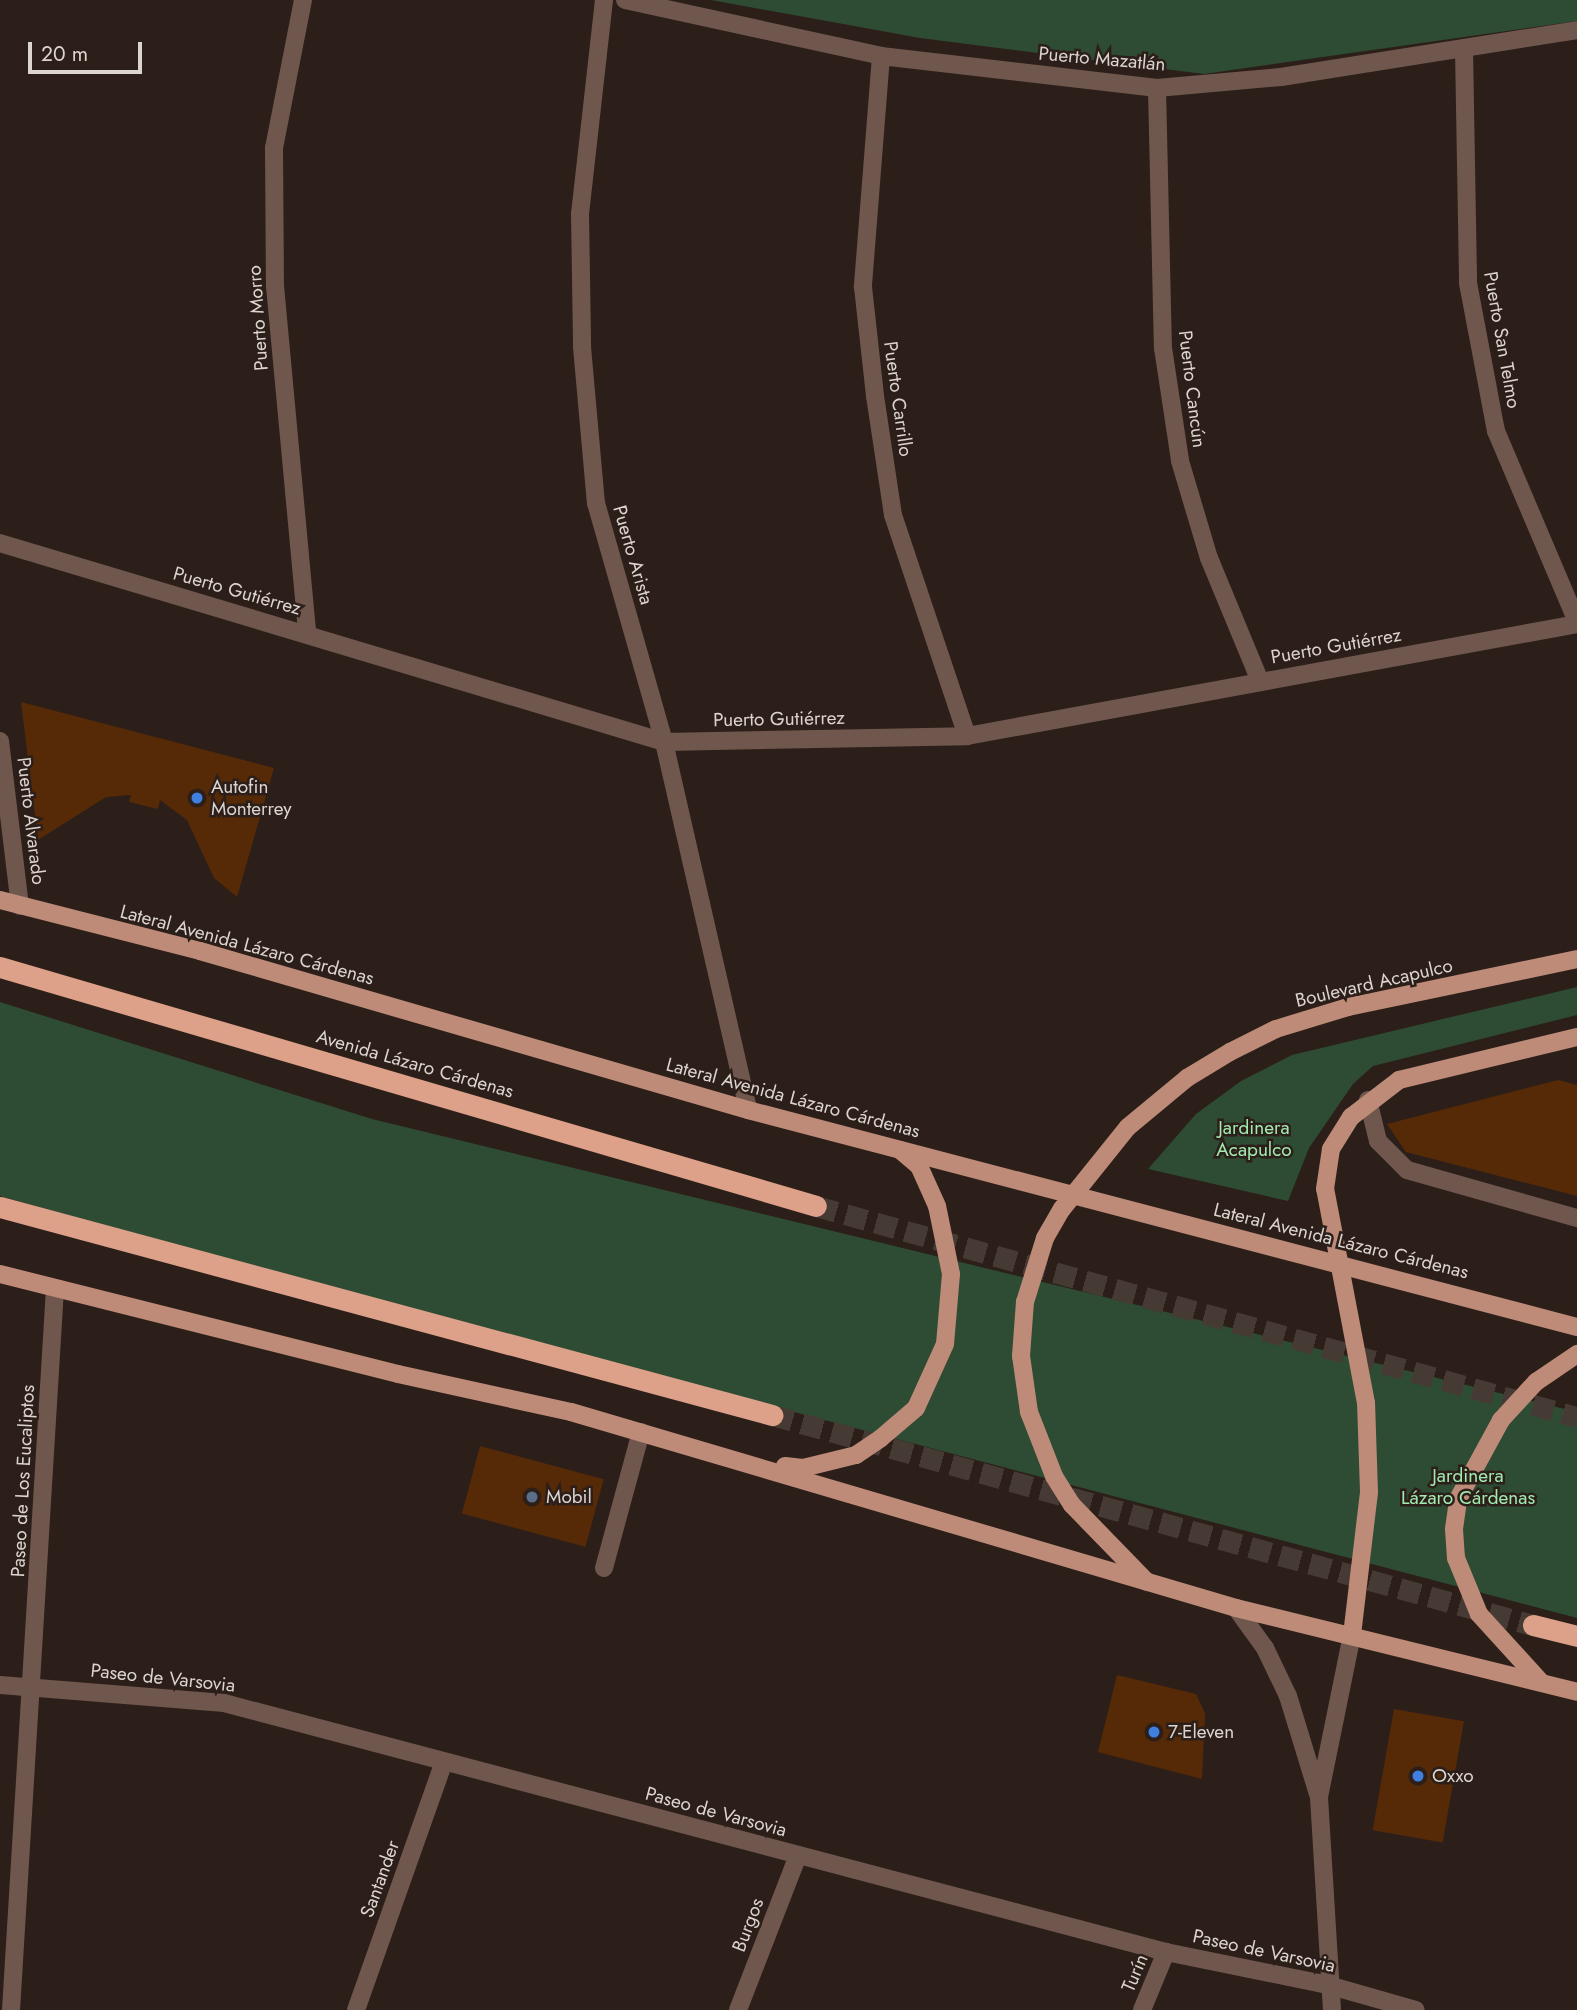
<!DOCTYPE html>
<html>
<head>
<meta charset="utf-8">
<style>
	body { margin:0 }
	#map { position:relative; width:1577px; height:2010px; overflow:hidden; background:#2c1f19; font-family:Jost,sans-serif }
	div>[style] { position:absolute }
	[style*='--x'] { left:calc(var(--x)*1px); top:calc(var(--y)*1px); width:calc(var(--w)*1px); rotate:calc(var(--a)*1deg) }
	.green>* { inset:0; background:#2e4b34 }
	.building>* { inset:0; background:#572a07; transform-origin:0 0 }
	.highway-tunnel>* { height:21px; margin-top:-10.5px; transform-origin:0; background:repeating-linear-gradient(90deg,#463a34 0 21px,transparent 0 31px) }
	.minor>* { height:18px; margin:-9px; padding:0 9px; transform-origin:9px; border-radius:9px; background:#70574e }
	.major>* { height:18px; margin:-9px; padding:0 9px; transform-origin:9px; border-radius:9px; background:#be8b78 }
	.highway>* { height:21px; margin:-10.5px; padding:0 10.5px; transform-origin:10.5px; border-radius:10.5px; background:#dda088 }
	.dots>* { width:19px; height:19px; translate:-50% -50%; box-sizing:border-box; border:4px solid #2c1f19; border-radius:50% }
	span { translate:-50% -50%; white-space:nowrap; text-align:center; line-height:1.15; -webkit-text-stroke:5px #2c1f19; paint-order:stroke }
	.street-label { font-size:19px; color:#dcd4cf }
	.poi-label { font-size:19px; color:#dcd4cf }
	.left { translate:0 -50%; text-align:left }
	.park-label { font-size:19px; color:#a0eab0 }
	.scale { position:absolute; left:28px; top:42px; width:114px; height:32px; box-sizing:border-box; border:4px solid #dcd4cf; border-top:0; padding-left:9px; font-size:21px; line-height:24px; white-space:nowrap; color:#dcd4cf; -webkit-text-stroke:5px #2c1f19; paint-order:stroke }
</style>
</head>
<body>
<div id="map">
	<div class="green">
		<div style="clip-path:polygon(711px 0,1577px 0,1577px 21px,1204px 74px,920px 38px)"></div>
		<div style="clip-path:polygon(1577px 987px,1577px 1015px,1373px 1066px,1353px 1084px,1309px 1148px,1288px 1201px,1148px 1169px,1196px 1114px,1241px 1081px,1292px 1055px)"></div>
		<div style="clip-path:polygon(0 1002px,372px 1119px,1577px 1412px,1577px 1618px,338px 1292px,0 1196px)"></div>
	</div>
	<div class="building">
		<div style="clip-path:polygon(21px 702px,274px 768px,237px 897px,214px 878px,187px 820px,160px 800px,158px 809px,129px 802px,131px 795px,106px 797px,38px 840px)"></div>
		<div style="clip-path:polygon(1558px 1080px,1577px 1085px,1577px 1196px,1406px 1152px,1387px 1124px)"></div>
		<div style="left:480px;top:1446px;width:128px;height:70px;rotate:15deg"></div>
		<div style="clip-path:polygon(1117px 1675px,1196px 1694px,1205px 1713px,1202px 1779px,1098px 1752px)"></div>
		<div style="left:1394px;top:1709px;width:71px;height:123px;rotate:10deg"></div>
	</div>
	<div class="highway-tunnel">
		<div style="--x:816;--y:1206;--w:790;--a:15.5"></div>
		<div style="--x:772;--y:1415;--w:789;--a:15.43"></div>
	</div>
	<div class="minor">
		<div style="--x:303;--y:0;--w:151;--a:101.1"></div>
		<div style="--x:274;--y:148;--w:138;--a:89.6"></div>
		<div style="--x:275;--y:286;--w:349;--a:84.7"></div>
		<div style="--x:604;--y:0;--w:215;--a:96.4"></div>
		<div style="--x:580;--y:214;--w:133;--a:89.1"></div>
		<div style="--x:582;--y:347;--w:157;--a:84.9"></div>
		<div style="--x:596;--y:503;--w:248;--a:74.1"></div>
		<div style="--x:664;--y:742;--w:377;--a:77.1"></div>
		<div style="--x:625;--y:0;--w:262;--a:12.3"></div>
		<div style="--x:881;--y:56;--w:278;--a:6.6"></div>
		<div style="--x:1157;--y:88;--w:124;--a:-5.1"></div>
		<div style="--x:1281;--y:77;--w:300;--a:-9"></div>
		<div style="--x:1464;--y:49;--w:234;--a:89"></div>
		<div style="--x:1468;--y:283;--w:151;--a:79.3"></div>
		<div style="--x:1496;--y:431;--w:207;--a:67"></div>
		<div style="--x:881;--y:56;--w:232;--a:94.5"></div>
		<div style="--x:863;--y:287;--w:110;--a:83.7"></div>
		<div style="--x:875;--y:396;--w:120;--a:81.4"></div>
		<div style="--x:893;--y:515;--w:233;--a:71.5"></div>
		<div style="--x:1157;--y:88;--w:260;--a:88.7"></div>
		<div style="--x:1163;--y:348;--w:114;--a:81.4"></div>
		<div style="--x:1180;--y:461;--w:101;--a:73.4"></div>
		<div style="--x:1209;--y:558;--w:133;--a:67.5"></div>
		<div style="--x:0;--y:543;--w:693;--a:16.68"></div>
		<div style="--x:664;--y:742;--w:303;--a:-1.1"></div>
		<div style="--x:967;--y:736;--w:620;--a:-10.4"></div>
		<div style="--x:0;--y:741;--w:166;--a:83.1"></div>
		<div style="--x:1368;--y:1100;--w:42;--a:76.3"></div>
		<div style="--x:1378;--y:1141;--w:41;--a:45"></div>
		<div style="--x:1407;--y:1170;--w:177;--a:15.8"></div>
		<div style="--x:604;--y:1568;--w:141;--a:-74.8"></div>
		<div style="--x:1236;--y:1608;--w:49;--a:54.1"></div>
		<div style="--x:1265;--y:1648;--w:53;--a:64.4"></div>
		<div style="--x:1288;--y:1696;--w:102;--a:73"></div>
		<div style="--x:0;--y:1685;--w:225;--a:4.6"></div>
		<div style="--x:224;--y:1703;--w:974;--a:14.81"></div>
		<div style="--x:1166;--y:1952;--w:165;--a:11.5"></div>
		<div style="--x:1328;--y:1985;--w:91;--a:15.9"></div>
		<div style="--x:11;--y:2010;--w:722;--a:-86.51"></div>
		<div style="--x:356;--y:2010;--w:263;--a:-70.5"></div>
		<div style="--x:738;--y:2010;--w:166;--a:-68.8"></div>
		<div style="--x:1142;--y:2010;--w:63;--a:-67.5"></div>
		<div style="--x:1332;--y:2010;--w:213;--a:-93.5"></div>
		<div style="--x:1319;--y:1797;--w:165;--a:-78.5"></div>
	</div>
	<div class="major">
		<div style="--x:0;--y:900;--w:206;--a:14.3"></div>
		<div style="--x:200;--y:951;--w:571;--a:16.18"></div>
		<div style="--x:748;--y:1110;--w:857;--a:14.67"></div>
		<div style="--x:0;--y:1274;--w:410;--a:14.1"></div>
		<div style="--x:398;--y:1374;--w:177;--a:12.4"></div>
		<div style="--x:571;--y:1412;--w:693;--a:16.42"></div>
		<div style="--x:1236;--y:1608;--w:351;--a:13.8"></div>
		<div style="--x:785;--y:1466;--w:18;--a:6"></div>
		<div style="--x:803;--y:1468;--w:55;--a:-13.8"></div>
		<div style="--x:856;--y:1455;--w:30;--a:-34"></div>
		<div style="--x:881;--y:1438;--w:46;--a:-40.6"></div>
		<div style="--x:916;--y:1408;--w:70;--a:-65.6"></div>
		<div style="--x:945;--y:1344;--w:70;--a:-85.1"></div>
		<div style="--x:951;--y:1274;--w:69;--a:-101.6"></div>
		<div style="--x:937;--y:1206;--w:44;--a:-114.2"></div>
		<div style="--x:919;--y:1166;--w:25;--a:-140"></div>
		<div style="--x:1147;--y:1582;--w:107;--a:-134.2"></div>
		<div style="--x:1072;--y:1505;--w:34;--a:-122"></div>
		<div style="--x:1054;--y:1476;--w:69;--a:-111.3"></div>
		<div style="--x:1029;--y:1412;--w:57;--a:-98.1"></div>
		<div style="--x:1021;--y:1356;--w:54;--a:-85.8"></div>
		<div style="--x:1025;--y:1302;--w:67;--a:-72.6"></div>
		<div style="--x:1045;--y:1238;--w:34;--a:-60"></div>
		<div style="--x:1062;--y:1209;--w:105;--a:-51.2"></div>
		<div style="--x:1128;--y:1127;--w:77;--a:-39.7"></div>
		<div style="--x:1187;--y:1078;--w:50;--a:-31.2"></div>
		<div style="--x:1230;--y:1052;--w:51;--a:-26.6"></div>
		<div style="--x:1276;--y:1029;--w:75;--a:-17"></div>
		<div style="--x:1348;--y:1007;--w:234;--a:-11.8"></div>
		<div style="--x:1352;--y:1635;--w:144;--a:-83.2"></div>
		<div style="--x:1369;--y:1492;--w:89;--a:-91.9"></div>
		<div style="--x:1366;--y:1403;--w:218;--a:-100.8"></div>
		<div style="--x:1325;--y:1189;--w:40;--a:-81.5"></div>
		<div style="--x:1331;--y:1149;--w:38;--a:-58"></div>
		<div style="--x:1351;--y:1117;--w:61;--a:-37.6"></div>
		<div style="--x:1399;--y:1080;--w:183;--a:-13.6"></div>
		<div style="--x:1540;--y:1681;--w:91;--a:-132.3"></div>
		<div style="--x:1479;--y:1614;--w:61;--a:-112.3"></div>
		<div style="--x:1456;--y:1558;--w:29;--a:-94"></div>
		<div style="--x:1454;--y:1529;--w:30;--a:-82"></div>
		<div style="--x:1458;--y:1499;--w:90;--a:-61.4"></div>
		<div style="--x:1501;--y:1420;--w:52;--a:-47.4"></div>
		<div style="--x:1536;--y:1382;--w:50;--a:-34.3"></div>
	</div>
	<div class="highway">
		<div style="--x:0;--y:967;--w:850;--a:16.32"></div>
		<div style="--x:0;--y:1207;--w:800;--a:15.08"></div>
		<div style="--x:1533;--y:1625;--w:45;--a:14"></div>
	</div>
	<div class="dots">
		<div style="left:197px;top:798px;background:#3f7fe0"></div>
		<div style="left:532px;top:1497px;background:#5c6f8a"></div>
		<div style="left:1154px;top:1732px;background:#3f7fe0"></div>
		<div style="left:1418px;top:1776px;background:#3f7fe0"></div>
	</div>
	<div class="street-label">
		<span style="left:1102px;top:59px;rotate:5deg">Puerto Mazatlán</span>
		<span style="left:258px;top:318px;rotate:-94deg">Puerto Morro</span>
		<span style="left:1502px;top:340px;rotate:80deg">Puerto San Telmo</span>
		<span style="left:1192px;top:389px;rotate:83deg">Puerto Cancún</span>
		<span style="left:898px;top:399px;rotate:82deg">Puerto Carrillo</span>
		<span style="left:633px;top:555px;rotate:74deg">Puerto Arista</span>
		<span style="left:237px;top:591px;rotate:16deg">Puerto Gutiérrez</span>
		<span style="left:1336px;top:646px;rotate:-10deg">Puerto Gutiérrez</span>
		<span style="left:779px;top:719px;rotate:-1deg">Puerto Gutiérrez</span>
		<span style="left:31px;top:821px;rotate:83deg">Puerto Alvarado</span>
		<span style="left:247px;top:945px;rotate:15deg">Lateral Avenida Lázaro Cárdenas</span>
		<span style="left:1374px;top:983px;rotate:-13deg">Boulevard Acapulco</span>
		<span style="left:415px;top:1064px;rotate:16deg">Avenida Lázaro Cárdenas</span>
		<span style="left:793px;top:1098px;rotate:15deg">Lateral Avenida Lázaro Cárdenas</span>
		<span style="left:1341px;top:1241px;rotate:14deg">Lateral Avenida Lázaro Cárdenas</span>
		<span style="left:23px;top:1481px;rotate:-87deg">Paseo de Los Eucaliptos</span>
		<span style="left:163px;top:1678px;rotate:6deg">Paseo de Varsovia</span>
		<span style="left:716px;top:1812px;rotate:15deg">Paseo de Varsovia</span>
		<span style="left:380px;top:1879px;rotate:-70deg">Santander</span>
		<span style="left:748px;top:1925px;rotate:-69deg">Burgos</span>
		<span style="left:1264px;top:1951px;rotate:12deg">Paseo de Varsovia</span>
		<span style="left:1135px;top:1973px;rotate:-67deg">Turín</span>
	</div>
	<div class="poi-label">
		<span class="left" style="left:211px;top:798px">Autofin<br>Monterrey</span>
		<span class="left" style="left:546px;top:1497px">Mobil</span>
		<span class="left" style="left:1168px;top:1732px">7-Eleven</span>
		<span class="left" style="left:1432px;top:1776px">Oxxo</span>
	</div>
	<div class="park-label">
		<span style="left:1254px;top:1139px">Jardinera<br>Acapulco</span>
		<span style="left:1468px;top:1487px">Jardinera<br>Lázaro Cárdenas</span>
	</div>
	<div class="scale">20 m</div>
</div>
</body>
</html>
